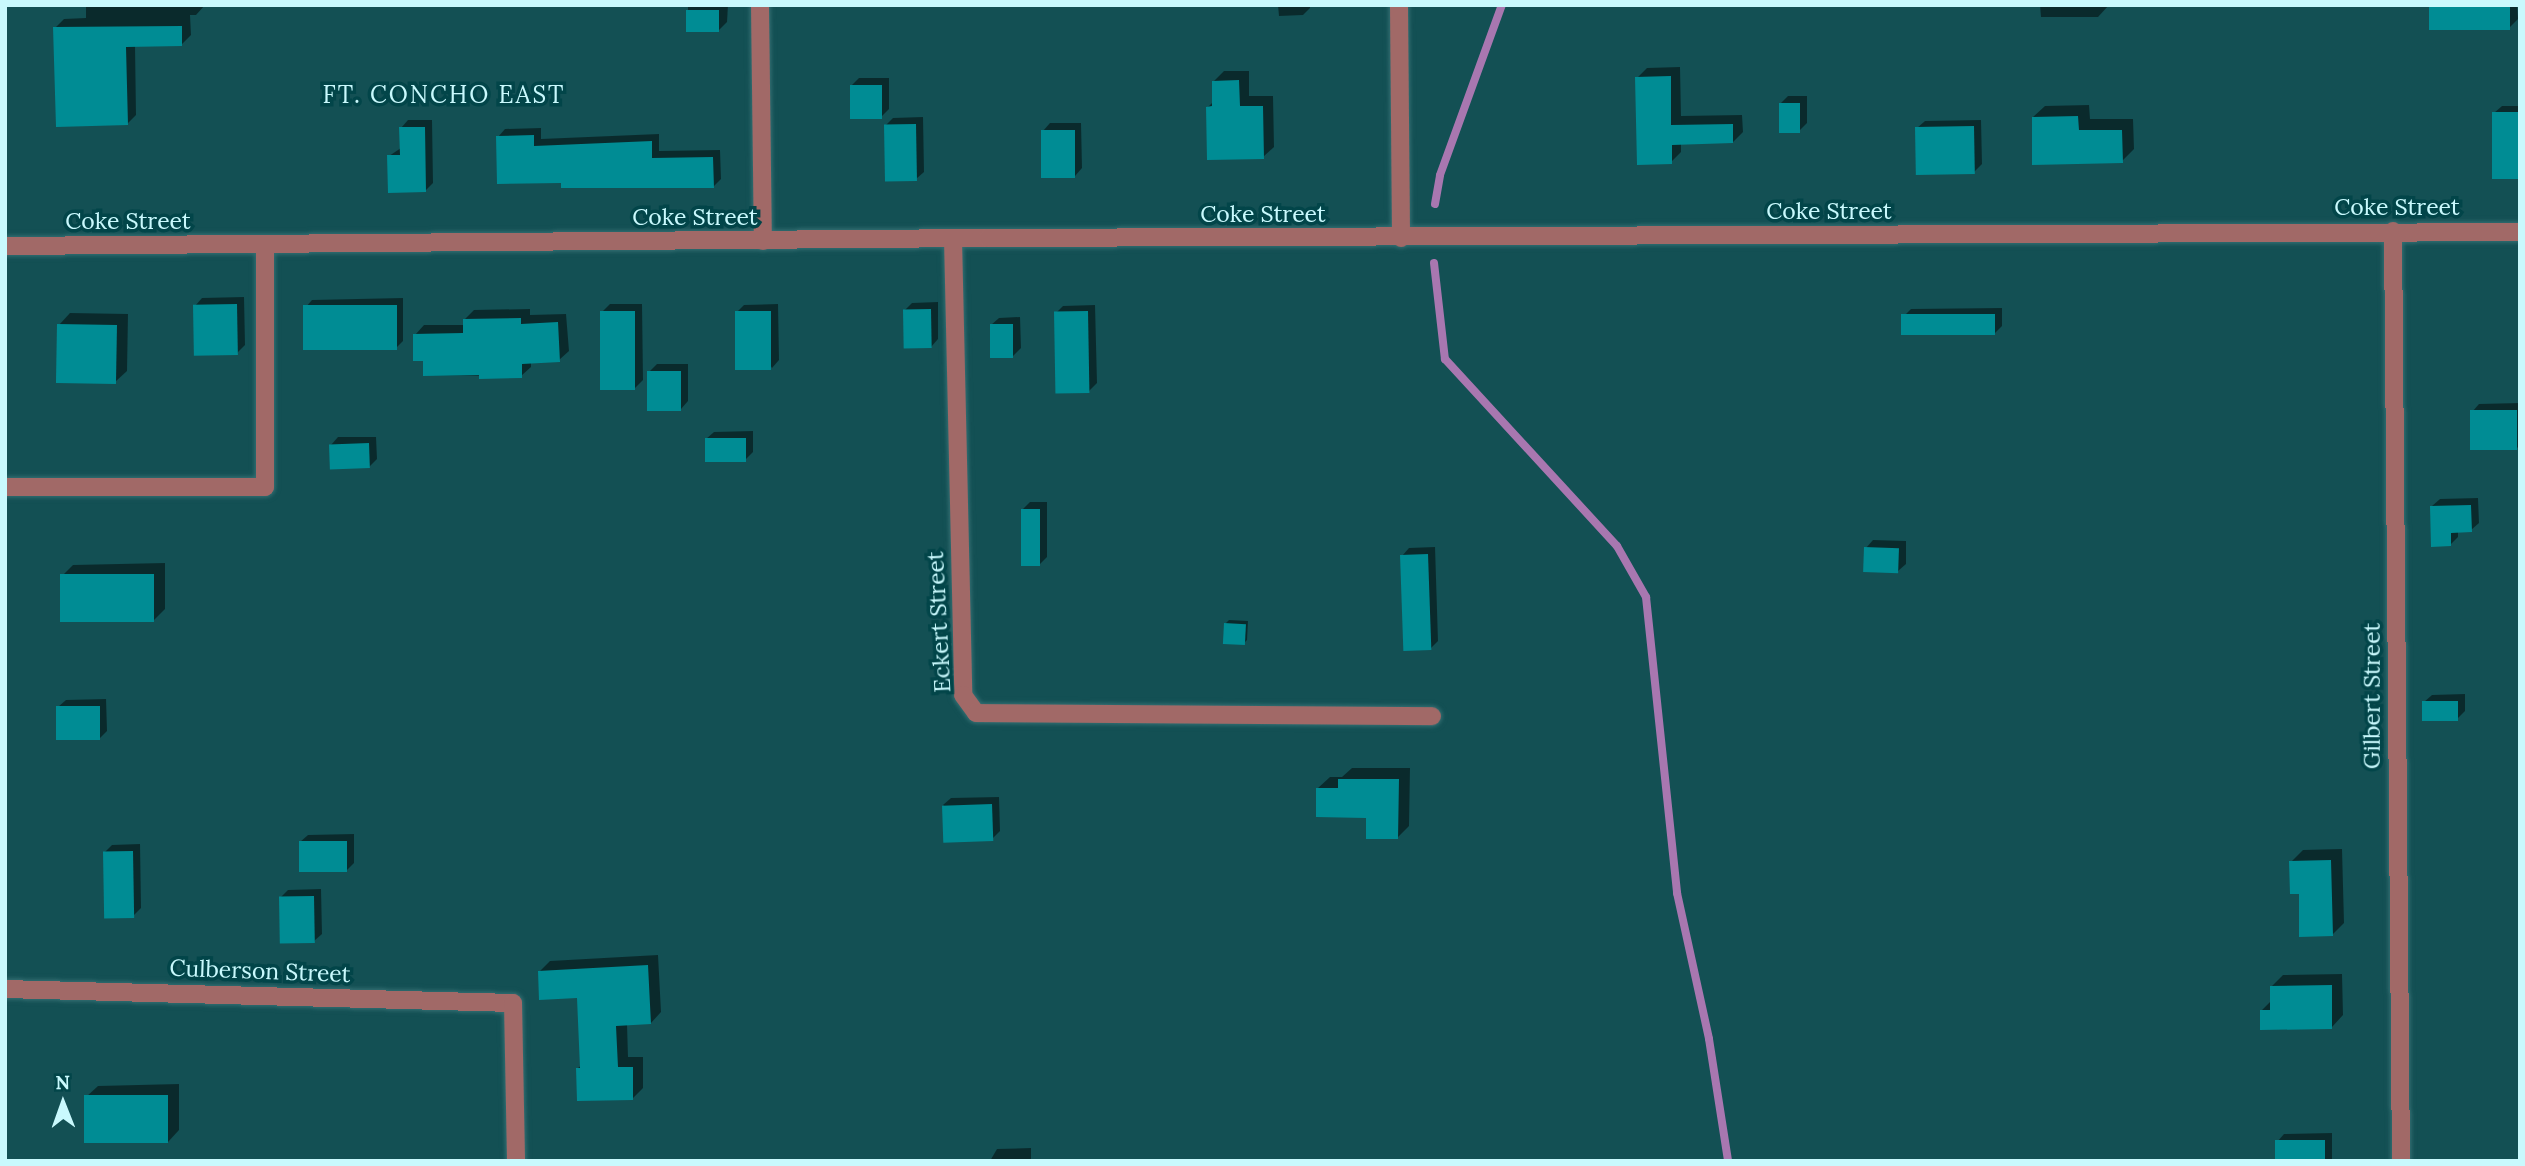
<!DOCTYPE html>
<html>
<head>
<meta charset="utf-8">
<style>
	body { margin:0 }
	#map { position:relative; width:2525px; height:1166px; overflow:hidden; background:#135054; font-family:Lora,serif }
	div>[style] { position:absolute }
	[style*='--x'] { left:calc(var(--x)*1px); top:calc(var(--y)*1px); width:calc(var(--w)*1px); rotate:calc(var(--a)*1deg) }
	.shadow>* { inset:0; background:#0007 }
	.stream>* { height:8px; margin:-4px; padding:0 4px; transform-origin:4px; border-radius:4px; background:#a877b0 }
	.building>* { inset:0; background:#008c94; transform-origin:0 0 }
	.roads { filter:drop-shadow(0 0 2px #346e72) drop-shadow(0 0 2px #346e72) }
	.minor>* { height:18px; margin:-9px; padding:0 9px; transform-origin:9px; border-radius:9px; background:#a16967 }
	span { translate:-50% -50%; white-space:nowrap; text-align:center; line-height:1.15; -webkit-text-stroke:7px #024549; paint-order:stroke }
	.street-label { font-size:23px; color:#c9f9fd }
	.neighbourhood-label { font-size:24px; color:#c9f9fd; letter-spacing:2px }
	.frame { position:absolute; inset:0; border:7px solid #c9f9fd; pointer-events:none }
	.north { position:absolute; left:28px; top:1068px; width:70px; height:70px; -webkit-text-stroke:5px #024549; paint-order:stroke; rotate:359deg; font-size:19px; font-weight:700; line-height:28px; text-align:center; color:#c9f9fd }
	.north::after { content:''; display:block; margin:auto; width:24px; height:32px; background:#c9f9fd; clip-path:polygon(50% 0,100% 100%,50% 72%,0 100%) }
</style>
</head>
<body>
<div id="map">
	<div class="shadow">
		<div style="clip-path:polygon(86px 5px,205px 5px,196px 15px,190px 15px,191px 35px,182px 44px,135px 45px,136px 115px,127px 124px,55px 28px,64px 19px,86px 18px)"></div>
		<div style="clip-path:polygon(688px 5px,728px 5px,727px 22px,718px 31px,688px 31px)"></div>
		<div style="clip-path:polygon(1278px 5px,1310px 5px,1310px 8px,1303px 15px,1279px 16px)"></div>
		<div style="clip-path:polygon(2040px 5px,2109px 5px,2098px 17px,2041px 17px)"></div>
		<div style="clip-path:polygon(2431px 5px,2517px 5px,2518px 19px,2510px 27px)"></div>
		<div style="clip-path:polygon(1680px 67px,1681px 116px,1742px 115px,1743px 132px,1733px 142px,1681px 143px,1681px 152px,1671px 162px,1637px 78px,1647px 68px)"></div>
		<div style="clip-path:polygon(1224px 71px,1249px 71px,1249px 96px,1273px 96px,1274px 147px,1263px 157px,1208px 107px,1214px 101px,1214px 81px)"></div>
		<div style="clip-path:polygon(859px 78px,889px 78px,889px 109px,882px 116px,851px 86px)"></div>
		<div style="clip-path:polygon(1788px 96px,1807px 96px,1807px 123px,1799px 131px,1780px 104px)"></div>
		<div style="clip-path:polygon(2089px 105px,2090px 119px,2133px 119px,2134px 149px,2122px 161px,2033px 117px,2045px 106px)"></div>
		<div style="clip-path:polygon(2502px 106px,2520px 106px,2520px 177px,2494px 113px)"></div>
		<div style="clip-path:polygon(923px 117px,924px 172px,916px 179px,886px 125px,893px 118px)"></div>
		<div style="clip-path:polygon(408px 120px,432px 120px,433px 183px,425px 191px,389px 156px,401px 148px,401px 128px)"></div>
		<div style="clip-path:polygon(1981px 120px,1982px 164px,1974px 172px,1917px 128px,1925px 121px)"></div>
		<div style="clip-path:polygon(1050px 123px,1081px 123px,1082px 168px,1075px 176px,1043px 131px)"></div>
		<div style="clip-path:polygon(541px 128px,541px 139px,659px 134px,659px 151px,720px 150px,721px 179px,713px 187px,563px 181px,498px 137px,505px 129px)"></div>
		<div style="clip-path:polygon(244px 297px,245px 345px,237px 353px,195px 306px,202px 298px)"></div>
		<div style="clip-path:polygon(403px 298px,403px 341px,396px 348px,305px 308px,312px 300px)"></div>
		<div style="clip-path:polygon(938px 302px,938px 339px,931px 347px,905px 310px,912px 303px)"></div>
		<div style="clip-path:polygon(610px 304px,642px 304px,643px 380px,635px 388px,602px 312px)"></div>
		<div style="clip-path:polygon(778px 304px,779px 360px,772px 368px,737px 312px,744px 305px)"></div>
		<div style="clip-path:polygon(1095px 305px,1097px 383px,1089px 391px,1056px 313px,1063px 306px)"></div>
		<div style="clip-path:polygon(2002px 308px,2002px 326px,1995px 333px,1903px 317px,1911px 309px)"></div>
		<div style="clip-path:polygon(530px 309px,530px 315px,566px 314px,569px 351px,559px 360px,531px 362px,531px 367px,521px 376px,425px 375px,425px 359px,415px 335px,424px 325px,465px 325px,464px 320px,474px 310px)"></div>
		<div style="clip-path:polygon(70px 313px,128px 314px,127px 371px,115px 382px,59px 325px)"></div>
		<div style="clip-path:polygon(1020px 317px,1021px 348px,1013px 356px,991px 325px,999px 318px)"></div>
		<div style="clip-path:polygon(657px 364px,688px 364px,688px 401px,681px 409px,649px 372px)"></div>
		<div style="clip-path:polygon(2520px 403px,2520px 445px,2517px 448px,2472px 412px,2479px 404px)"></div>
		<div style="clip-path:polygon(753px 431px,753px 452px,745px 460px,706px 439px,714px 432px)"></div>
		<div style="clip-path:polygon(338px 437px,376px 437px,377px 459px,369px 467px,331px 445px)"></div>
		<div style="clip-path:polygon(2478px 498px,2479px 523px,2471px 530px,2458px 531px,2458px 537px,2450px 545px,2432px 506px,2440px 499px)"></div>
		<div style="clip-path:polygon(1030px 502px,1047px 502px,1047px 557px,1039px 565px,1022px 510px)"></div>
		<div style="clip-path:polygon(1873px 540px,1906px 541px,1906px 564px,1898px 571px,1866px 548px)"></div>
		<div style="clip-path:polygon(1435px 547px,1438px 641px,1431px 648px,1402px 556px,1409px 548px)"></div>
		<div style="clip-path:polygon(165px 563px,165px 609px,154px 620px,62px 576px,73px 565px)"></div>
		<div style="clip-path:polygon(1229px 620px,1248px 621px,1247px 640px,1244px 643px,1225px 624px)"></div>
		<div style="clip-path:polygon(2465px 694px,2465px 711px,2457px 719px,2424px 702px,2432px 695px)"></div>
		<div style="clip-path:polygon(106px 699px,107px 731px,99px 739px,58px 707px,66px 700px)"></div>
		<div style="clip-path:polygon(1352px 768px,1410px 768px,1409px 826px,1398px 837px,1318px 788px,1330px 777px,1342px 777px)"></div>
		<div style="clip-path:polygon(999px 797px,1000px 831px,992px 839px,943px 805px,951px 798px)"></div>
		<div style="clip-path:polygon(354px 834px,354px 863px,347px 870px,300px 842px,308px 835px)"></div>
		<div style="clip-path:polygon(140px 844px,141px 908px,133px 916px,105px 852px,112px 845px)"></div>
		<div style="clip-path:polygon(2342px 849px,2344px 923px,2332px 935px,2300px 892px,2291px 862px,2303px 850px)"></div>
		<div style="clip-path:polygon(321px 889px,322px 934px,314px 941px,280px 898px,288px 890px)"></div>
		<div style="clip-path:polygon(658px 955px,661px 1012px,651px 1023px,627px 1024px,628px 1057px,643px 1057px,643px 1088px,632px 1099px,578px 1068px,582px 1065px,578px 996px,539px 972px,550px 961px)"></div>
		<div style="clip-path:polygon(2342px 974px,2343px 1015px,2332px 1027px,2261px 1011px,2272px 1000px,2271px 987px,2283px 975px)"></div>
		<div style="clip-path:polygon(179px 1084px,179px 1130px,168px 1142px,86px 1097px,98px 1086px)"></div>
		<div style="clip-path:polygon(2332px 1133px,2332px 1161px,2277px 1161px,2277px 1142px,2284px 1134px)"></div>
		<div style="clip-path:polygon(1031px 1148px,1031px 1161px,990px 1161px,997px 1149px)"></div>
	</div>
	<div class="stream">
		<div style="--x:1435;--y:204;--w:29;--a:-80"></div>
		<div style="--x:1440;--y:175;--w:181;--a:-70"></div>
		<div style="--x:1434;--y:263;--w:97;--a:83.5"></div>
		<div style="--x:1445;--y:359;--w:254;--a:47.4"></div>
		<div style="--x:1617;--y:546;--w:59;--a:60.4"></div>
		<div style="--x:1646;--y:597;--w:298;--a:84"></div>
		<div style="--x:1677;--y:893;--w:149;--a:77.6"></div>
		<div style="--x:1709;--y:1039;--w:123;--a:81.1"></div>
	</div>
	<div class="building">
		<div style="left:2429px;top:5px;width:81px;height:25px"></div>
		<div style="left:686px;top:10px;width:33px;height:22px"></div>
		<div style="clip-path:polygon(182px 26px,182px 46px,126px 47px,128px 125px,56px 127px,53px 27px)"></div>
		<div style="clip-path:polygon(1671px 76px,1671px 125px,1733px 124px,1733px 143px,1672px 145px,1672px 164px,1637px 165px,1635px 77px)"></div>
		<div style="clip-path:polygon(1239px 80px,1240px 106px,1263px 106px,1264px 159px,1207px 160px,1206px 107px,1212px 106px,1212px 81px)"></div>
		<div style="left:850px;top:85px;width:32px;height:34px"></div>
		<div style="left:1779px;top:103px;width:21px;height:30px"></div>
		<div style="left:2520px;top:112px;width:67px;height:28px;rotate:90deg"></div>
		<div style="clip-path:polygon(2078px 116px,2079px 130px,2122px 130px,2123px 163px,2032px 165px,2032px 117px)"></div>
		<div style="left:916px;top:124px;width:57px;height:32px;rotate:89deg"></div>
		<div style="left:1974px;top:126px;width:48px;height:59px;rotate:89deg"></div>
		<div style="clip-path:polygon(399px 127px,425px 127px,426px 192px,388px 193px,387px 155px,400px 155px)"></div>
		<div style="left:1041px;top:130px;width:34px;height:48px"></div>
		<div style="clip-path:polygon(534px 135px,534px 146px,652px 141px,652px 158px,713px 157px,714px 188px,561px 188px,561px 183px,497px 184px,496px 136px)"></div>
		<div style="left:237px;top:304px;width:51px;height:44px;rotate:89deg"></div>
		<div style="left:397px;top:305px;width:45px;height:94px;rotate:90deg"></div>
		<div style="left:931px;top:309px;width:39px;height:28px;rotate:89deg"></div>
		<div style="left:600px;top:311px;width:35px;height:79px"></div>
		<div style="left:735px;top:311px;width:36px;height:59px"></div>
		<div style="left:1088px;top:311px;width:82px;height:34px;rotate:89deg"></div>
		<div style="left:1995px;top:314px;width:21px;height:94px;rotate:90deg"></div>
		<div style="clip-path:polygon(521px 318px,521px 324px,558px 322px,560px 362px,522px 364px,522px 378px,479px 379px,479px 375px,423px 376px,423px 361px,413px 361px,413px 334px,463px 333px,463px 319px)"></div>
		<div style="left:57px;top:324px;width:60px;height:59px;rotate:1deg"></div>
		<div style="left:990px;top:324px;width:23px;height:34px"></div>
		<div style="left:647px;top:371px;width:34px;height:40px"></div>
		<div style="left:2517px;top:410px;width:40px;height:47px;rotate:90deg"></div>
		<div style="left:746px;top:438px;width:24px;height:41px;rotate:90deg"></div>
		<div style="left:369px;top:443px;width:25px;height:40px;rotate:88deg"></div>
		<div style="clip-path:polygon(2471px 505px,2472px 532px,2451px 533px,2451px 546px,2431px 547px,2430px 506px)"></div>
		<div style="left:1021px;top:509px;width:19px;height:57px"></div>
		<div style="left:1864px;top:547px;width:35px;height:25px;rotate:2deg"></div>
		<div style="left:1428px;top:554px;width:96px;height:28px;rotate:88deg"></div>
		<div style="left:154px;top:574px;width:48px;height:94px;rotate:90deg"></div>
		<div style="left:1224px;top:623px;width:22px;height:21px;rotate:3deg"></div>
		<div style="left:2422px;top:701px;width:36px;height:20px"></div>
		<div style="left:100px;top:706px;width:34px;height:44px;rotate:90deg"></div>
		<div style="clip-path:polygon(1338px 779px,1399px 779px,1398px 839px,1366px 839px,1366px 818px,1316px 817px,1316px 788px,1338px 788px)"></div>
		<div style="left:992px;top:804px;width:37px;height:50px;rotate:88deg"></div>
		<div style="left:347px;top:841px;width:31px;height:48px;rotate:90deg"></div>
		<div style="left:133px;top:851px;width:67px;height:30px;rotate:89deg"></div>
		<div style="clip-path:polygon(2331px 860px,2333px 936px,2299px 937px,2299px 894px,2290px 894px,2289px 861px)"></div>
		<div style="left:314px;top:896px;width:47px;height:35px;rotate:89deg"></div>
		<div style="clip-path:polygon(648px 965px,651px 1024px,616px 1026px,618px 1067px,633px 1067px,633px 1100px,577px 1101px,576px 1068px,580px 1068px,577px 998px,539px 1000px,538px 971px)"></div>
		<div style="clip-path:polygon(2332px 985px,2332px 1029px,2260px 1030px,2260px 1010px,2270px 1010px,2270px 986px)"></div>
		<div style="left:168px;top:1095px;width:48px;height:84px;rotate:90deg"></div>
		<div style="left:2325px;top:1140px;width:21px;height:50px;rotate:90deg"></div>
	</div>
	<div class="roads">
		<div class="minor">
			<div style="--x:760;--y:5;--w:236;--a:89.3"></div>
			<div style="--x:1399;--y:5;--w:233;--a:89.5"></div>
			<div style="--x:2393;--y:231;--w:930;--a:89.51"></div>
			<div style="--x:953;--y:239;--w:456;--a:88.7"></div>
			<div style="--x:963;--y:695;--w:22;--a:54"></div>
			<div style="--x:976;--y:713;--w:456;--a:0.4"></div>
			<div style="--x:5;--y:246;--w:983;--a:-0.47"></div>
			<div style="--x:988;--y:238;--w:1532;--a:-0.22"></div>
			<div style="--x:5;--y:487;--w:260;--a:0"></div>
			<div style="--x:265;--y:487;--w:243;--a:-90"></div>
			<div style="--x:5;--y:989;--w:508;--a:1.58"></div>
			<div style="--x:513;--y:1003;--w:158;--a:88.9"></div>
		</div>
	</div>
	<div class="street-label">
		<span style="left:2397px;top:207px">Coke Street</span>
		<span style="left:1829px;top:211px">Coke Street</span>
		<span style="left:1263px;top:214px">Coke Street</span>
		<span style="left:695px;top:217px">Coke Street</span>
		<span style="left:128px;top:221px">Coke Street</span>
		<span style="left:939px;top:622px;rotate:-93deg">Eckert Street</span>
		<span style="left:2372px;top:696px;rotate:-90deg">Gilbert Street</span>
		<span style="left:260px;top:971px;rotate:2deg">Culberson Street</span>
	</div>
	<div class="neighbourhood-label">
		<span style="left:444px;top:95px">FT. CONCHO EAST</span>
	</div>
	<div class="frame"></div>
	<div class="north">N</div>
</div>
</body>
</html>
